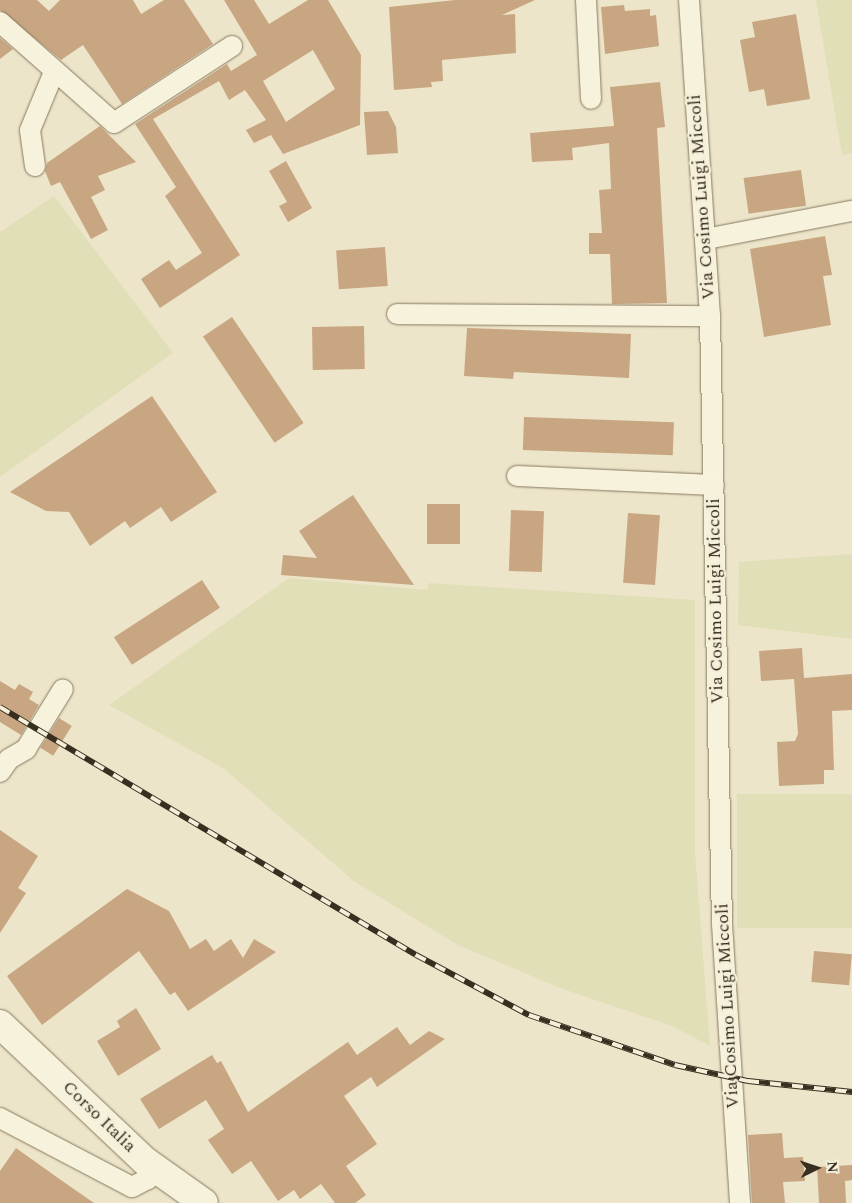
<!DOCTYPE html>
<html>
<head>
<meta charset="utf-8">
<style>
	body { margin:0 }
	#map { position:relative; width:852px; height:1203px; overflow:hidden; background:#ece5c9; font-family:Spectral,serif }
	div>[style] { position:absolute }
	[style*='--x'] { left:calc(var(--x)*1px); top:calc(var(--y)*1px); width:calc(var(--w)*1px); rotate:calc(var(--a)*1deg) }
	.farmland>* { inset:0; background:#e1dfb7; transform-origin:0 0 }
	.building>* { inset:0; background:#c8a682; transform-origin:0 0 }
	.roads { filter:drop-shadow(0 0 1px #88785f) drop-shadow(0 0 1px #88785f) }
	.minor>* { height:20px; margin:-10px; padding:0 10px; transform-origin:10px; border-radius:10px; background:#f7f2dc }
	.secondary>* { height:28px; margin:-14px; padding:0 14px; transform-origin:14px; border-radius:14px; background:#f7f2dc }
	.rail>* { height:5.5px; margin-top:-2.75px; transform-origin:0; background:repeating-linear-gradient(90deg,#f4efd9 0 11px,#392f21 0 22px); box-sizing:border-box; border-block:1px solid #392f21 }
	span { translate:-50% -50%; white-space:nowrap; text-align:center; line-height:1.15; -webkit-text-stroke:4.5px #f4efd9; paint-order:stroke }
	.street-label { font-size:18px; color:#392f21 }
	.north { position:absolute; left:792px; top:1143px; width:50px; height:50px; -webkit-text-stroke:4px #f4efd9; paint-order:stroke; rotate:86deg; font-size:14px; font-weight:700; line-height:20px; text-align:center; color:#392f21 }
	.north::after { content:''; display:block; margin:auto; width:18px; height:22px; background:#392f21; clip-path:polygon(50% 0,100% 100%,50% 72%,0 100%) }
</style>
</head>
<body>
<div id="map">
	<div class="farmland">
		<div style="clip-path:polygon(816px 0,852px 0,852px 153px,842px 155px)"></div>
		<div style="clip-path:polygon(54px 196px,173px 353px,0 477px,0 232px)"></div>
		<div style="clip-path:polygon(852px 554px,852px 639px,738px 625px,739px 562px)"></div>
		<div style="clip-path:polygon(289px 578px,427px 590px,429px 583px,695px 600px,695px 852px,710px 1046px,672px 1026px,560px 988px,458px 945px,355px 882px,223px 768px,109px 705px)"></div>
		<div style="left:852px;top:794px;width:134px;height:115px;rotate:90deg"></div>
	</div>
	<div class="building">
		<div style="clip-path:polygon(0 0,37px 0,49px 11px,60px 0,133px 0,141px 14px,164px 0,184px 0,213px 44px,122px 104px,83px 45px,61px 60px,0 10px)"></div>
		<div style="clip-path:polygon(evenodd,224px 0,254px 0,269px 24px,308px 0,328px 0,361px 55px,360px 125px,283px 154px,271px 135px,254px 143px,246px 130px,266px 120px,245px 90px,229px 100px,219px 81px,153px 119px,240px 255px,160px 308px,141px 279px,169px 260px,176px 270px,202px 253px,165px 196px,176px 187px,135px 124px,227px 64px,231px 71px,257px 55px,224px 0,313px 50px,335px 89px,286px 122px,263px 81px,313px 50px)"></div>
		<div style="clip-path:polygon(455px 0,535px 0,502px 15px,515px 14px,516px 53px,442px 60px,443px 81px,431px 82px,432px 87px,394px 90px,389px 7px)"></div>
		<div style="clip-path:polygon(624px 5px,625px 11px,650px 9px,650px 16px,656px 15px,659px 46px,605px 54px,601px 7px)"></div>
		<div style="clip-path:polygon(796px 14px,810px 99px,767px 106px,764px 89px,749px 92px,740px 40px,755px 37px,752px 22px)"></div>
		<div style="clip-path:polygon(0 38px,13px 49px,0 59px)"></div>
		<div style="clip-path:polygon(660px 82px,665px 127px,657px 128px,667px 303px,612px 304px,610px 254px,589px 254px,589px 233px,602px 233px,599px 190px,611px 189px,609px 143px,572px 148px,573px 160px,532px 162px,530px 133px,614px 126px,610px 87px)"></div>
		<div style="clip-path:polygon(388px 111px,396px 127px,398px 153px,367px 155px,364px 112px)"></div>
		<div style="clip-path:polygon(100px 126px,136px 162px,98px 176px,105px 190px,91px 197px,108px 230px,91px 239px,60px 182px,51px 186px,45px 171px,47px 163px)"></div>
		<div style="clip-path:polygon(286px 161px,312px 208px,288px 222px,279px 206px,287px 202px,269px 171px)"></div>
		<div style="left:801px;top:170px;width:36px;height:58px;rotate:82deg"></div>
		<div style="clip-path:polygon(825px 236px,832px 275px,823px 276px,831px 325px,764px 337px,750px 249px)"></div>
		<div style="left:385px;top:247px;width:39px;height:49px;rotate:86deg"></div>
		<div style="left:232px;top:317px;width:128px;height:35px;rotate:56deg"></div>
		<div style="left:364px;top:326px;width:43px;height:52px;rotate:89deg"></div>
		<div style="clip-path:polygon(467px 328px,631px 334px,629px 378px,514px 372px,513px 379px,464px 376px)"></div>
		<div style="clip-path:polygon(152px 396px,217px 492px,171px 522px,161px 507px,130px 528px,125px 521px,90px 546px,69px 512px,46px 511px,10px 492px)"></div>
		<div style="left:524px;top:417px;width:150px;height:33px;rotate:2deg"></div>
		<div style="clip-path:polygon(353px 495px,377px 531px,414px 585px,281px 575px,283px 555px,317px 558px,299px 531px)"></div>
		<div style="left:427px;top:504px;width:33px;height:40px"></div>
		<div style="left:511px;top:510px;width:33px;height:61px;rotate:2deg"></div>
		<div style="left:628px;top:513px;width:32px;height:70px;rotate:4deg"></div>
		<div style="left:202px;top:580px;width:33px;height:105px;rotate:57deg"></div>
		<div style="clip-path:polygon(802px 648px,804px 678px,852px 674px,852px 710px,832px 711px,834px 770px,824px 770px,824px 784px,779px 786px,777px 742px,795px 741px,798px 734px,794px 679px,761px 681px,759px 651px)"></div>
		<div style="clip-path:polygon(0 681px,15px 690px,19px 684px,33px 692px,29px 699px,39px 705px,21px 735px,0 722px)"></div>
		<div style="left:59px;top:718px;width:15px;height:35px;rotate:32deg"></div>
		<div style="clip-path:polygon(0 830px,38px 856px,18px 888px,26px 893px,0 933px)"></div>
		<div style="clip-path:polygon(127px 889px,169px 911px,190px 949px,206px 939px,214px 951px,231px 939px,243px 958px,254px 939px,276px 952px,188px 1011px,175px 992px,170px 995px,139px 951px,42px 1025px,7px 976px)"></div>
		<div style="left:814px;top:951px;width:38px;height:31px;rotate:5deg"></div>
		<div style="clip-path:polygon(136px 1008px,161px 1049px,118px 1076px,97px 1041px,120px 1027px,117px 1021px)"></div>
		<div style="clip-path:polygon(397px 1027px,410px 1045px,429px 1031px,445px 1039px,377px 1087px,371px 1077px,344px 1096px,377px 1144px,346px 1166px,366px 1195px,355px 1203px,335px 1203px,321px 1184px,300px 1199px,294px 1190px,278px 1201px,251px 1161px,232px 1174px,208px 1140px,224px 1129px,206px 1100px,159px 1129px,140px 1099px,212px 1055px,217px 1063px,221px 1061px,248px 1112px,348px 1042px,357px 1055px)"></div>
		<div style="clip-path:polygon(782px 1133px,784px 1158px,803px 1157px,805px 1181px,783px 1182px,785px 1203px,752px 1203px,748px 1135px)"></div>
		<div style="clip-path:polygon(16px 1148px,58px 1178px,94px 1203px,0 1203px,0 1171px)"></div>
		<div style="clip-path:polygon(852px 1165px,852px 1180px,845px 1181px,846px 1203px,819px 1203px,817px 1167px)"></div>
	</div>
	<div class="roads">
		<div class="minor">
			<div style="--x:586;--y:0;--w:99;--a:87.1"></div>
			<div style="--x:689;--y:0;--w:317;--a:86.2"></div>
			<div style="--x:710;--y:316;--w:608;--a:88.87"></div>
			<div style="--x:722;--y:924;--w:280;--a:86.3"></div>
			<div style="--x:0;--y:22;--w:152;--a:41.5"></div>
			<div style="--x:114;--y:123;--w:141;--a:-33.1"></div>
			<div style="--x:35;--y:166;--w:36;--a:-98"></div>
			<div style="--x:30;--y:130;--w:63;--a:-67.5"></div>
			<div style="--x:706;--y:239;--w:149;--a:-10.9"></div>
			<div style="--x:397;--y:314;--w:313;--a:0.4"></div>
			<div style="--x:517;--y:476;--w:197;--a:2.6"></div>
			<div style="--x:0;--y:772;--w:16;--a:-55"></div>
			<div style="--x:9;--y:759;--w:20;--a:-30"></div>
			<div style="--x:26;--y:749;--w:70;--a:-58.3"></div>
			<div style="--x:0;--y:1118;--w:149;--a:27.6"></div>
			<div style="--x:132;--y:1187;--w:18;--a:-27"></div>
			<div style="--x:148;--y:1179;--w:18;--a:-99"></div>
		</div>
		<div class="secondary">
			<div style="--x:0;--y:1024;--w:199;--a:43.4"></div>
			<div style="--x:145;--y:1161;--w:72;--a:35.4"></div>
		</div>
	</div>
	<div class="rail">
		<div style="--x:0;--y:707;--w:484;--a:30.8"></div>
		<div style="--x:416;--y:955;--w:128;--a:28"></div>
		<div style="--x:529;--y:1015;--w:154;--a:18.9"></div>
		<div style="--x:675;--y:1065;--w:75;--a:12.4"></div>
		<div style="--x:748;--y:1081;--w:105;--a:6"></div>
	</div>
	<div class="street-label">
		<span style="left:702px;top:197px;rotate:-94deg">Via Cosimo Luigi Miccoli</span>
		<span style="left:716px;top:601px;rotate:-91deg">Via Cosimo Luigi Miccoli</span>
		<span style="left:728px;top:1006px;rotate:-93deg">Via Cosimo Luigi Miccoli</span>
		<span style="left:99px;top:1117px;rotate:44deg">Corso Italia</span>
	</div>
	<div class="north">N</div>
</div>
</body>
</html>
